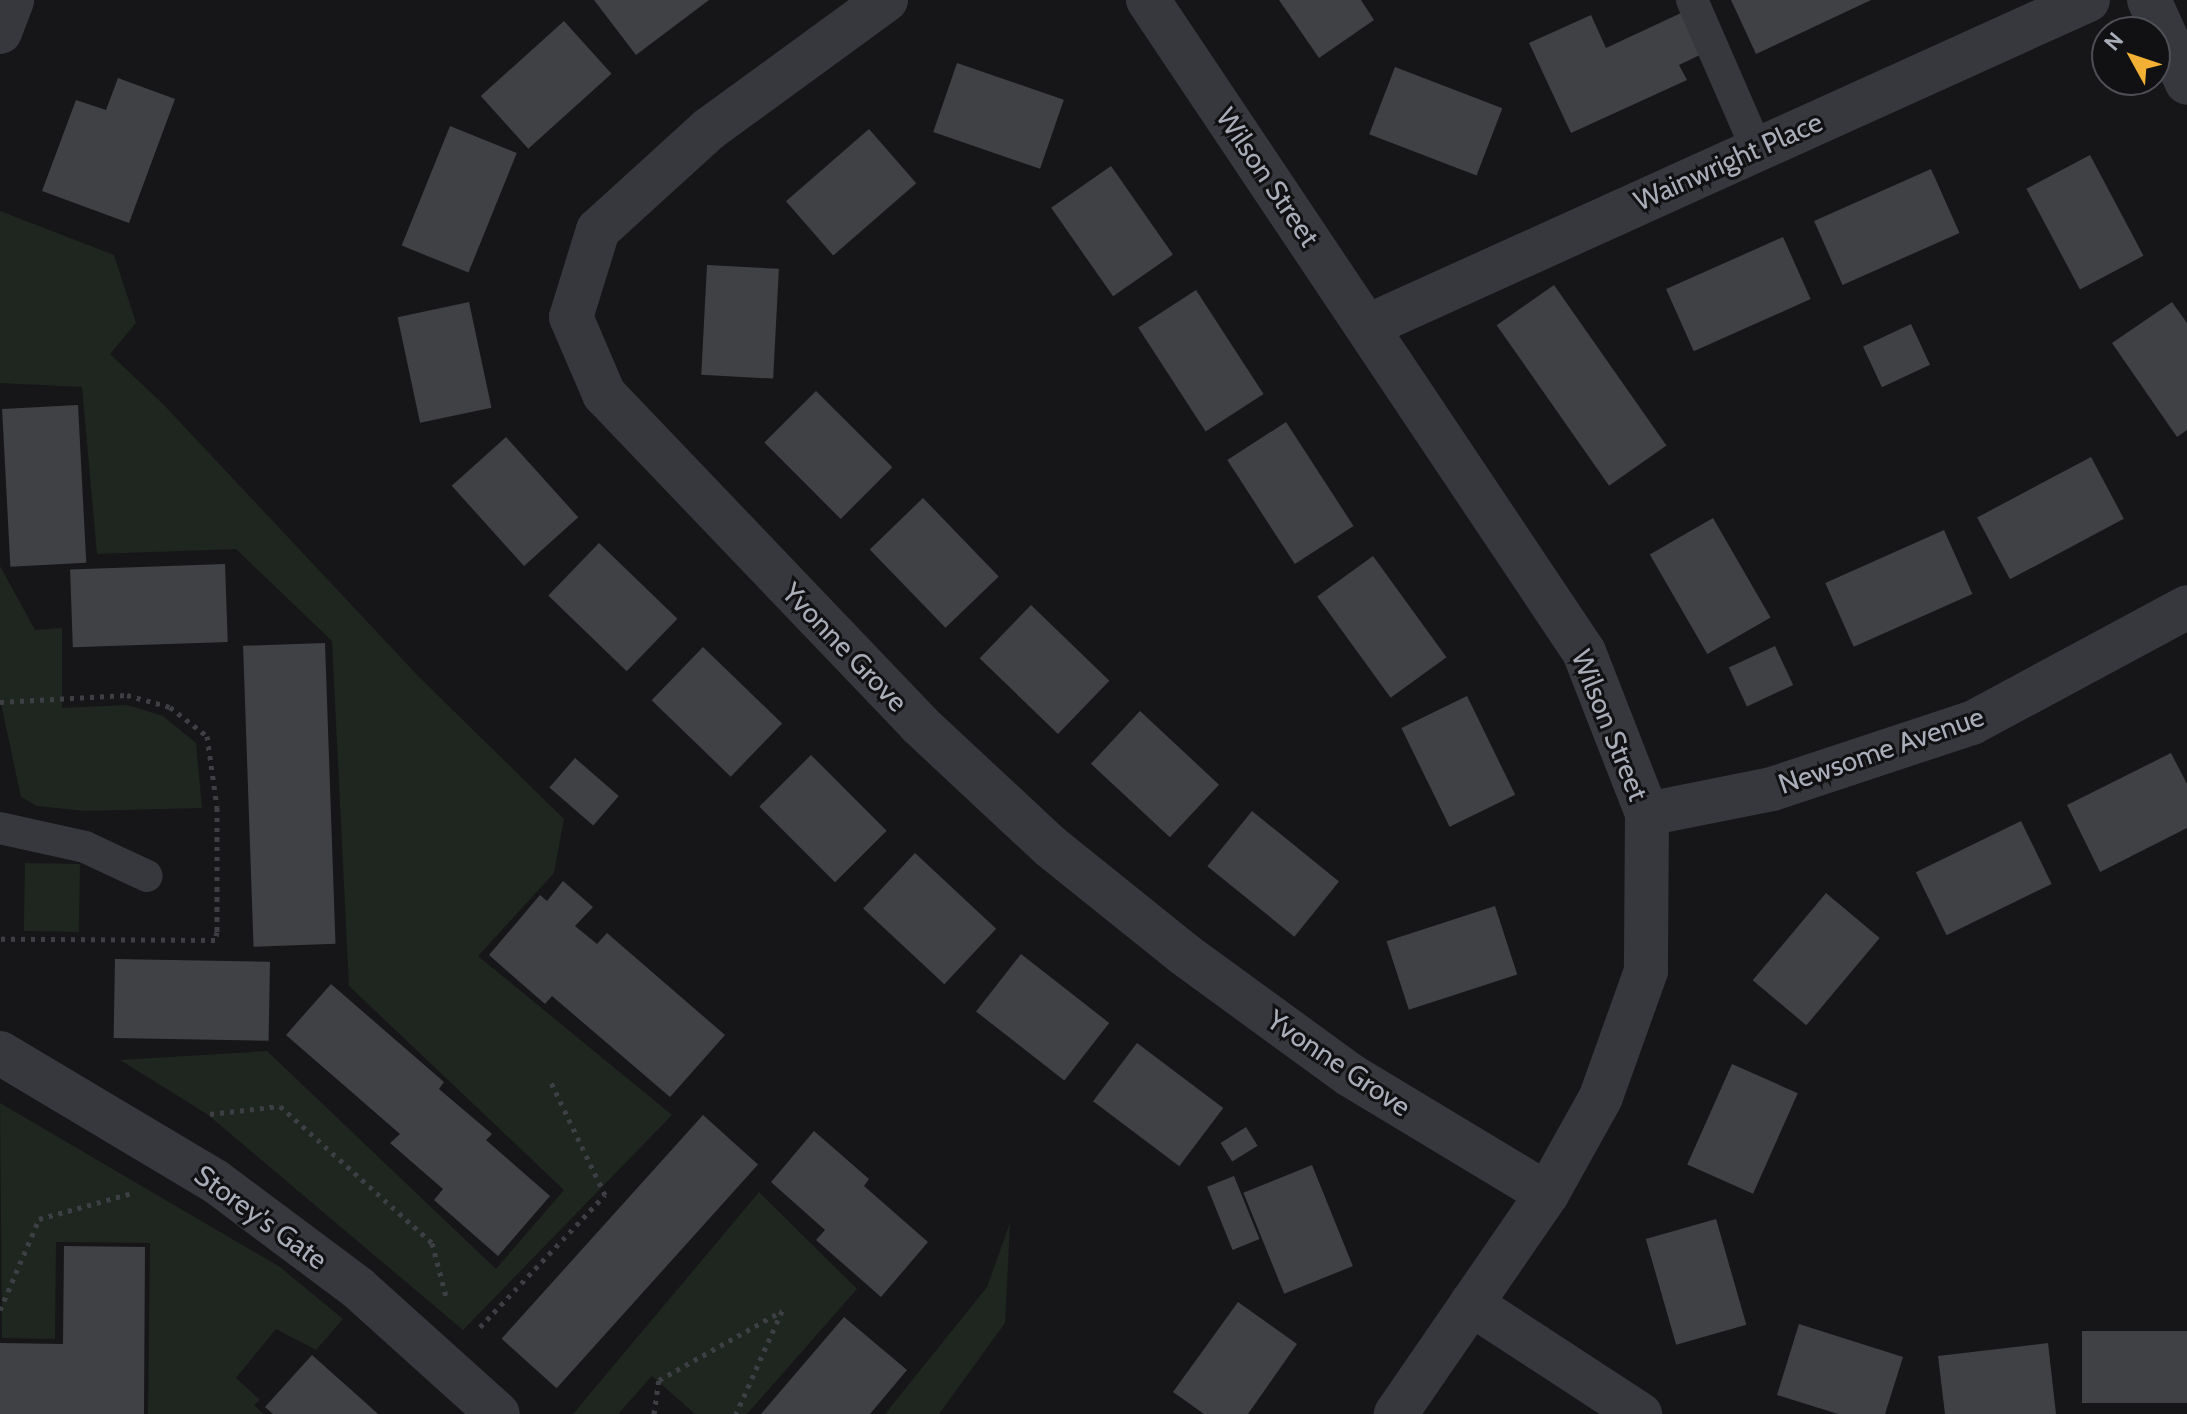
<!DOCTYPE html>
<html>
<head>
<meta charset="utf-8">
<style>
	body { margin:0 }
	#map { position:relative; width:2187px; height:1414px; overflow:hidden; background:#161618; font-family:Cabin,sans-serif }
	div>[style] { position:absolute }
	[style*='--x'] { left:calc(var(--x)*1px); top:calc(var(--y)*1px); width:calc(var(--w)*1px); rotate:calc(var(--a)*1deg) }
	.green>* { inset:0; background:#1e261f; transform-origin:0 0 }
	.building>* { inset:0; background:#404145; transform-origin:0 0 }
	.path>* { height:5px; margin-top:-2.5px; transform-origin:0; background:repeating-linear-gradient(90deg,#3d3f44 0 4px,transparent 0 10px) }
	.lane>* { height:32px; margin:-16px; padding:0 16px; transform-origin:16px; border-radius:16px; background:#37383d }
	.street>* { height:44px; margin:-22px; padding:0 22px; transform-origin:22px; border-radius:22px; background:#37383d }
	span { translate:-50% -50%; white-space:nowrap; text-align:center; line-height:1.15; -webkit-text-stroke:6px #111113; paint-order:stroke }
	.street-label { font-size:28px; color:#a8adb8 }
	.north { position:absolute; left:2091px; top:16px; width:80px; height:80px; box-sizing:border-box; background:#111113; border:2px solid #4d4f55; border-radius:50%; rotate:310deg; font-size:22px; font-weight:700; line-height:32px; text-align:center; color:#a8adb8 }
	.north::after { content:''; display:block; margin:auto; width:28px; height:36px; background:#f2b134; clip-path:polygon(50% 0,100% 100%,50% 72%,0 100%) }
</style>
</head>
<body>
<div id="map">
	<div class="green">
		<div style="clip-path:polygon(0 211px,114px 255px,136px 323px,110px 354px,164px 405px,419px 677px,564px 819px,554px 873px,478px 956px,672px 1115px,463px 1330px,207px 1114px,120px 1060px,267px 1051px,496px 1269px,564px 1190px,349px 986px,332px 641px,236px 549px,97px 554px,82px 387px,0 383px)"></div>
		<div style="clip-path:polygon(0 566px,35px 630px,62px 628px,62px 708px,127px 705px,163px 716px,196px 743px,202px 808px,84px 811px,37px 806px,21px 797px,0 699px)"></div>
		<div style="left:25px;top:863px;width:55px;height:68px;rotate:1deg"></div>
		<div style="clip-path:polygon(0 1103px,280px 1267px,343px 1319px,316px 1350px,276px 1329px,236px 1378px,260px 1400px,254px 1405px,263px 1414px,148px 1414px,150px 1243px,56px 1242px,55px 1339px,2px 1338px)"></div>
		<div style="clip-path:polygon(759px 1192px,857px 1289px,747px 1414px,695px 1414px,652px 1376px,618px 1414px,573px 1414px)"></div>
		<div style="clip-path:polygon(1010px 1223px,1005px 1323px,939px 1414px,885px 1414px,987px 1287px)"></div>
	</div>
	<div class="building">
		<div style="clip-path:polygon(594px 0,709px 0,636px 55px)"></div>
		<div style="clip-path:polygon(1279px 0,1361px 0,1374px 20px,1319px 58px)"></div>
		<div style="clip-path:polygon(1731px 0,1871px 0,1756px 54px)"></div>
		<div style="clip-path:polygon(1681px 13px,1700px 55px,1679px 65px,1687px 80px,1571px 133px,1529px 43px,1591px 15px,1606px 48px)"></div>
		<div style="left:564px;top:21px;width:71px;height:112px;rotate:48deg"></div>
		<div style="left:957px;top:63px;width:113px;height:73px;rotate:19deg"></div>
		<div style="left:1395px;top:67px;width:115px;height:72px;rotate:21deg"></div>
		<div style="clip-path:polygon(118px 78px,175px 99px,129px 223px,42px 191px,76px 100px,106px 110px)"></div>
		<div style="left:450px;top:126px;width:72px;height:129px;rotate:22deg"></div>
		<div style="left:869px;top:129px;width:72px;height:110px;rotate:49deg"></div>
		<div style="left:2090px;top:155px;width:114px;height:72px;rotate:62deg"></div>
		<div style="left:1111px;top:166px;width:108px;height:73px;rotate:55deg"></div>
		<div style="left:1931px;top:169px;width:70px;height:128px;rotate:66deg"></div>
		<div style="left:1783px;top:237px;width:68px;height:128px;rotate:66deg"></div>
		<div style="left:707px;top:265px;width:72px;height:110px;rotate:3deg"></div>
		<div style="left:1554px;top:285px;width:196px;height:70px;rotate:55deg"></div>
		<div style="left:1196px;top:290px;width:124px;height:69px;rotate:57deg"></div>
		<div style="left:469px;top:302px;width:108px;height:73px;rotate:78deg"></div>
		<div style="clip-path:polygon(2172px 302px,2187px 323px,2187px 430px,2177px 437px,2112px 343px)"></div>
		<div style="left:1911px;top:324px;width:45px;height:53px;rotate:65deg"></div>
		<div style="left:816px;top:391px;width:108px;height:73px;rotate:45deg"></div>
		<div style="left:78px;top:405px;width:158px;height:76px;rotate:87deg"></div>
		<div style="left:1286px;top:422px;width:124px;height:70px;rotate:57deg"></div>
		<div style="left:506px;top:437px;width:108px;height:73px;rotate:48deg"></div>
		<div style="left:2091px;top:457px;width:70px;height:129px;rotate:62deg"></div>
		<div style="left:923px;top:498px;width:109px;height:74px;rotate:46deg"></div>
		<div style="left:1713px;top:518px;width:115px;height:73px;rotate:60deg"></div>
		<div style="left:1944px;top:530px;width:70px;height:130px;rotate:66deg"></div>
		<div style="left:599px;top:543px;width:109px;height:73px;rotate:44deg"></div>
		<div style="left:1373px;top:556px;width:125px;height:69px;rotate:54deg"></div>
		<div style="left:225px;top:564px;width:78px;height:155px;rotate:88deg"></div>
		<div style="left:1031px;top:605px;width:109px;height:74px;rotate:44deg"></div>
		<div style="left:325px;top:643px;width:301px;height:82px;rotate:88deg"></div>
		<div style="left:1775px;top:646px;width:43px;height:51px;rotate:65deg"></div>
		<div style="left:703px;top:647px;width:110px;height:74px;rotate:44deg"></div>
		<div style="left:1467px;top:696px;width:110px;height:73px;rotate:64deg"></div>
		<div style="left:1140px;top:711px;width:108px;height:72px;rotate:43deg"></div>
		<div style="clip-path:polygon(2171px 753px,2187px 784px,2187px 828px,2100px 872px,2067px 805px)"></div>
		<div style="left:811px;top:755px;width:107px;height:73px;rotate:45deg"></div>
		<div style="left:575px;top:758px;width:58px;height:39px;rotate:41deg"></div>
		<div style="left:1252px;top:811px;width:112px;height:71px;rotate:39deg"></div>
		<div style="left:2021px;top:821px;width:70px;height:117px;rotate:64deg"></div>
		<div style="left:915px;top:853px;width:111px;height:76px;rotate:43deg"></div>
		<div style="clip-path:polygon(563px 881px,593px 907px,575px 926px,597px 944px,607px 933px,725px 1035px,670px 1097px,552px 996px,545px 1004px,489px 955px,540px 895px,547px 901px)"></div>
		<div style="left:1826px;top:893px;width:70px;height:114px;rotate:40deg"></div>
		<div style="left:1495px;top:906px;width:72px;height:114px;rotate:72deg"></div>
		<div style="left:1021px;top:954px;width:112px;height:73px;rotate:38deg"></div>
		<div style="left:115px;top:959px;width:155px;height:79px;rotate:1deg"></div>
		<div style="clip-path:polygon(331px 984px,444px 1082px,439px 1089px,492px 1134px,486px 1140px,550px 1196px,498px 1256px,434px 1200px,443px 1189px,390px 1143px,400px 1134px,286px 1035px)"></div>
		<div style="left:1137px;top:1043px;width:108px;height:73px;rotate:37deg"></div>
		<div style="left:1732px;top:1064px;width:72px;height:110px;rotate:24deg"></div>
		<div style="left:703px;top:1115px;width:74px;height:301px;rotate:42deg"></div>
		<div style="left:1246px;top:1127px;width:22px;height:30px;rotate:58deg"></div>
		<div style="clip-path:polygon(814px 1131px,869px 1179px,864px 1186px,928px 1242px,881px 1297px,816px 1240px,825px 1230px,771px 1182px)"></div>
		<div style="left:1312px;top:1165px;width:109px;height:74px;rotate:68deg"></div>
		<div style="left:1234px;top:1176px;width:68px;height:29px;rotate:68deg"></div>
		<div style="left:1716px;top:1219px;width:110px;height:73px;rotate:74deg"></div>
		<div style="clip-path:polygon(64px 1246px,145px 1247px,144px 1414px,0 1414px,0 1343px,63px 1344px)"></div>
		<div style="clip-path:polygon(1238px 1302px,1297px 1344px,1248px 1414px,1204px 1414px,1173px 1392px)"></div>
		<div style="clip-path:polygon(844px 1317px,907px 1370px,870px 1414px,761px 1414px)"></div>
		<div style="clip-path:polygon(1799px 1324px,1903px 1357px,1885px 1414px,1838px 1414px,1777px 1395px)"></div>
		<div style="left:2187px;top:1331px;width:72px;height:105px;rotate:90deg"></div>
		<div style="clip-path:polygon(2048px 1343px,2056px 1414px,1945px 1414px,1938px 1356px)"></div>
		<div style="clip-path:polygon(312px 1355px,367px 1404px,378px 1414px,273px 1414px,265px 1407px)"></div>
	</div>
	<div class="path">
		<div style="--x:0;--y:702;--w:127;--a:-3.2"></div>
		<div style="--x:127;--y:695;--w:45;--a:15.6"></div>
		<div style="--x:170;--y:707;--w:47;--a:38.1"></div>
		<div style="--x:207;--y:736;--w:72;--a:82"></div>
		<div style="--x:217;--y:807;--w:125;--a:90"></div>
		<div style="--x:217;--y:932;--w:8;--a:104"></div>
		<div style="--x:215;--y:940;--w:215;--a:-179.7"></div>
		<div style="--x:210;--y:1114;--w:70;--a:-6.5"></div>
		<div style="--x:280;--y:1106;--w:205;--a:42"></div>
		<div style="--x:432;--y:1243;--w:55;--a:75.2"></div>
		<div style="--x:0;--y:1310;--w:99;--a:-66.8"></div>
		<div style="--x:39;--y:1219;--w:97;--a:-15.6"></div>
		<div style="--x:480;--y:1327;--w:182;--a:-46.6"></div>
		<div style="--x:605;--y:1195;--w:127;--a:-115.6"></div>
		<div style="--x:654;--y:1414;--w:34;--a:-82"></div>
		<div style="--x:659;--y:1380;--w:141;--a:-29.3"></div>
		<div style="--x:782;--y:1311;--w:113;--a:114.1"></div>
	</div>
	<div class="lane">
		<div style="--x:1692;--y:0;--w:160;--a:66.5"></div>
		<div style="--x:0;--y:828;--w:87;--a:12.6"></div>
		<div style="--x:85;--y:847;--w:68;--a:25.1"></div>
	</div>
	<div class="street">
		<div style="--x:886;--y:0;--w:219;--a:143.9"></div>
		<div style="--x:709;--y:129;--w:150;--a:137.7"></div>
		<div style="--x:598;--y:230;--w:91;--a:107.2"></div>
		<div style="--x:571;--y:317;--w:84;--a:66.8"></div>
		<div style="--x:604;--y:394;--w:456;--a:46.3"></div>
		<div style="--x:919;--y:724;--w:180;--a:43"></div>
		<div style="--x:1051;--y:847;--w:171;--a:38.8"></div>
		<div style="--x:1184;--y:954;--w:205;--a:36.1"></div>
		<div style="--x:1350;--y:1075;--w:230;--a:31.1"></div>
		<div style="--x:1148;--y:0;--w:784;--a:56.23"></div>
		<div style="--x:1584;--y:652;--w:174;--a:68.7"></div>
		<div style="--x:1647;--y:814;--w:157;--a:90.4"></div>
		<div style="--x:1646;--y:971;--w:134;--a:109.7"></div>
		<div style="--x:1601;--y:1097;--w:111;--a:119.1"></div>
		<div style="--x:1547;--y:1194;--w:267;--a:124.5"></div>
		<div style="--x:2149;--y:0;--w:91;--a:65.4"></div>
		<div style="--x:0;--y:32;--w:34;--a:-69"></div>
		<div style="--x:1370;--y:325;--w:788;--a:-24.35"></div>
		<div style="--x:1647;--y:814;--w:127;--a:-11.3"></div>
		<div style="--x:1772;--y:789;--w:211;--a:-18.3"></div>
		<div style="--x:1972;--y:723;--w:244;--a:-28.3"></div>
		<div style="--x:0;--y:1053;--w:250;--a:30.8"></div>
		<div style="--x:215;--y:1181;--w:179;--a:36.8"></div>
		<div style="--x:358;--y:1288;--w:188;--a:42"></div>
		<div style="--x:1471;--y:1304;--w:202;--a:33.1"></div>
	</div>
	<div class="street-label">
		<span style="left:1728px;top:161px;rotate:-24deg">Wainwright Place</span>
		<span style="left:1268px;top:177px;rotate:56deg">Wilson Street</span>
		<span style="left:845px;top:647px;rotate:46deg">Yvonne Grove</span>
		<span style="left:1610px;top:725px;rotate:68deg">Wilson Street</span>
		<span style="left:1881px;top:750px;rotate:-19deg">Newsome Avenue</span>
		<span style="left:1339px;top:1063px;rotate:34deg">Yvonne Grove</span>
		<span style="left:261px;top:1217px;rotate:36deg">Storey's Gate</span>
	</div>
	<div class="north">N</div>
</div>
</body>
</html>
